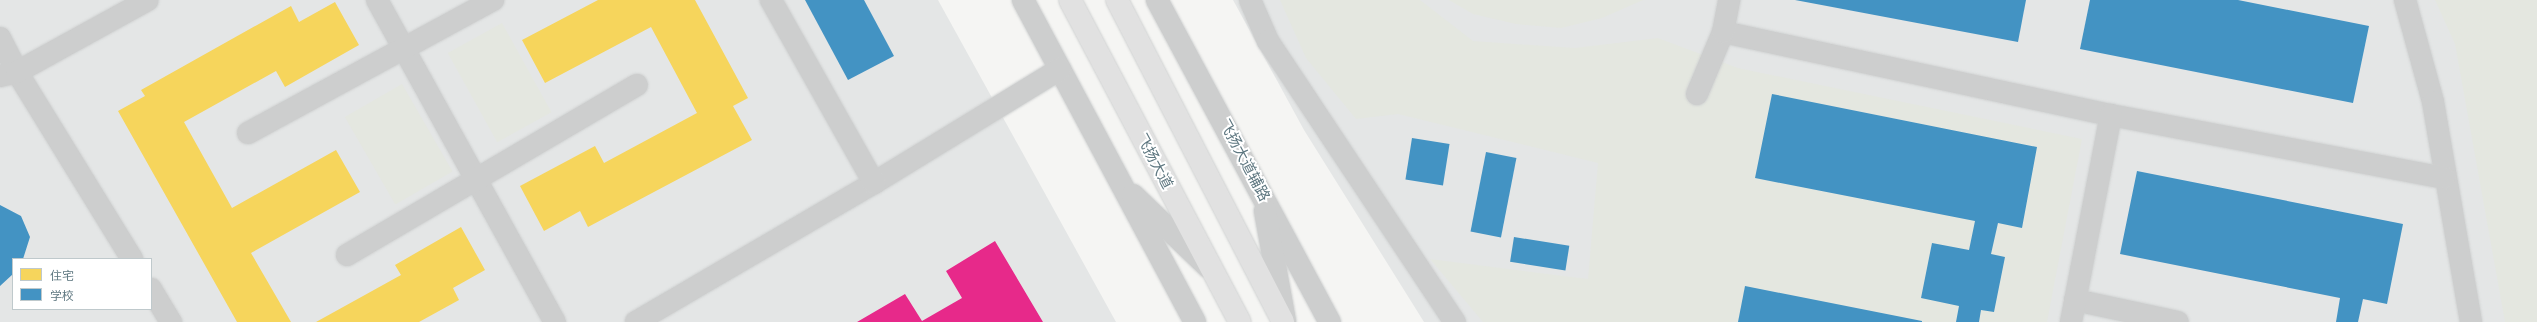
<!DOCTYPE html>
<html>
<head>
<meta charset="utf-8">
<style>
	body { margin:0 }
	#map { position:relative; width:2537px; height:322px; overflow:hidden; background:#f5f5f3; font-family:Mulish,"Noto Sans SC",sans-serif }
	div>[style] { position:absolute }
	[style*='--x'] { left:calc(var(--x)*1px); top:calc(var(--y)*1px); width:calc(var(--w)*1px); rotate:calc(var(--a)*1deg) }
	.built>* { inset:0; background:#e4e6e6 }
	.green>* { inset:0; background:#e4e7e0; transform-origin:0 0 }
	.homes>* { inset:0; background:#f6d55c }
	.schools>* { inset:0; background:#4393c3; transform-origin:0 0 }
	.health>* { inset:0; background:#e7298a }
	.roads { filter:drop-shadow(0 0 1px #d0d2d2) drop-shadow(0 0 1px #d0d2d2) }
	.minor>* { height:22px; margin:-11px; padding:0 11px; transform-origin:11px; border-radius:11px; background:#cdcece }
	.major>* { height:22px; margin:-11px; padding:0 11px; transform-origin:11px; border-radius:11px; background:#e1e1e1 }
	span { translate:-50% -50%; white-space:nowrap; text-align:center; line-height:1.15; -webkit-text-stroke:4px #fff; paint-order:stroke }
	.street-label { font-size:15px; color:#5e7780 }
	.legend { position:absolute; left:12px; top:258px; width:140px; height:52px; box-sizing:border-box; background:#fff; border:1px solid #bfc9cc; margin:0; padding:5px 7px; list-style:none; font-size:12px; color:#5e7780 }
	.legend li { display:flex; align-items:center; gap:8px; height:20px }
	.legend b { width:20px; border:1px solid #bfc9cc }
</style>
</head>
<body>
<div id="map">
	<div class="built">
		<div style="clip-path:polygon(evenodd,0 0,938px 0,1116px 322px,0 322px,0 0,13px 259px,151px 259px,151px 309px,13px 309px,13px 259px)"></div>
		<div style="clip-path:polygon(1233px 0,2537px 0,2537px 322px,1424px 322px,1304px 130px)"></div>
	</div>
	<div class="green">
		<div style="clip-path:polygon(1280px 0,1420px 0,1473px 41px,1575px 48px,1658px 38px,1738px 68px,2082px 139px,2047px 322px,1483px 322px,1430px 259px,1588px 279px,1598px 163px,1398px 114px,1356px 119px,1306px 58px)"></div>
		<div style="clip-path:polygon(1449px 0,1643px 0,1602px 18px,1561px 28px,1516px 24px,1473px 14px)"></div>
		<div style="clip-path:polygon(2435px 0,2537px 0,2537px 322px,2505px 322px,2455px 44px)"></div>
		<div style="left:502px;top:23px;width:102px;height:62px;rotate:61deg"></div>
		<div style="left:402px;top:84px;width:101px;height:66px;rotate:60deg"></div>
	</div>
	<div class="homes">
		<div style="clip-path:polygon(598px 0,695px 0,748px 98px,733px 106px,752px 140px,588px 227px,580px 211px,544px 231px,520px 186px,595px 146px,604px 163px,697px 113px,651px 27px,545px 83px,522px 40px)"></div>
		<div style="clip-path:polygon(335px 2px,359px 45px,285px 87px,276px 71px,184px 122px,232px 208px,336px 150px,360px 192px,251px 253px,291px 322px,237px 322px,118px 111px,145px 96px,141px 90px,291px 6px,299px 22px)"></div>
		<div style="clip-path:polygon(461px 227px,485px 270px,453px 288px,459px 300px,419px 322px,316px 322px,401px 275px,395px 265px)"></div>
	</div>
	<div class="schools">
		<div style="clip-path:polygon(805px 0,864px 0,894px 56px,848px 80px)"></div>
		<div style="clip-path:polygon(1795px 0,2026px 0,2018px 42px)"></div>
		<div style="clip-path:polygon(2090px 0,2238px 0,2369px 26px,2353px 103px,2080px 49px)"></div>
		<div style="clip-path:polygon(1772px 94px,2037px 147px,2022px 228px,1998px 223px,1991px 254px,2005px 257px,1994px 312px,1981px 310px,1979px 322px,1956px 322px,1959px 306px,1921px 298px,1932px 243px,1969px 250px,1975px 221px,1755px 178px)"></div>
		<div style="left:1412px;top:138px;width:38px;height:42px;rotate:9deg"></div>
		<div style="left:1486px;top:152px;width:31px;height:81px;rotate:11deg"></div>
		<div style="clip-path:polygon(2137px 171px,2403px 224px,2387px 304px,2363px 299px,2358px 322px,2336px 322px,2340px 298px,2120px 254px)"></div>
		<div style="clip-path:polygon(0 205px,21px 216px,30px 237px,23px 259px,13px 259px,13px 274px,0 286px)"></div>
		<div style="left:1514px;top:237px;width:56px;height:25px;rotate:9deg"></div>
		<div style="clip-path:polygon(1745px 286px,1922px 321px,1922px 322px,1738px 322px)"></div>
	</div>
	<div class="health">
		<div style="clip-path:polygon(995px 241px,1043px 322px,857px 322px,905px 294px,922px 321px,962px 298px,946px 271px)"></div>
	</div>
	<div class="roads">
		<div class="minor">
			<div style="--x:377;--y:0;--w:368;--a:61.1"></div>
			<div style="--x:1023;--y:0;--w:365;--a:61.9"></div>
			<div style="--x:1157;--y:0;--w:366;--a:61.8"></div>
			<div style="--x:1250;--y:0;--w:45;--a:66.3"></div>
			<div style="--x:1268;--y:41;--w:338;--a:56.4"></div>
			<div style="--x:2405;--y:0;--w:106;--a:74.6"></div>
			<div style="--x:2433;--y:102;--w:223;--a:80.2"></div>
			<div style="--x:1723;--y:32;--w:397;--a:12.1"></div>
			<div style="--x:2111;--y:115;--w:339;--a:10.7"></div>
			<div style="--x:0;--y:38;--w:38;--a:63"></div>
			<div style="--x:17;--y:72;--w:220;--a:58.4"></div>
			<div style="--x:0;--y:76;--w:17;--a:-13"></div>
			<div style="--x:17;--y:72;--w:149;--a:-28.8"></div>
			<div style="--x:1697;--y:94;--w:67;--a:-67.2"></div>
			<div style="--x:1723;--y:32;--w:33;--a:-79"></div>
			<div style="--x:248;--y:133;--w:279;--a:-28.5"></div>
			<div style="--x:874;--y:183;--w:218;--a:-31.5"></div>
			<div style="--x:1133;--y:195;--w:105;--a:43.8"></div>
			<div style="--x:1265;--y:211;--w:112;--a:79.7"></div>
			<div style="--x:347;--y:255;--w:336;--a:-30.4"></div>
			<div style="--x:151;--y:289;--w:39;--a:59"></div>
			<div style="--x:2075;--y:300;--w:105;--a:12.1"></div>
			<div style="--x:636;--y:322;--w:276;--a:-30.3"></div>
			<div style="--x:874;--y:183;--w:210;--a:-119.4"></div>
			<div style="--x:2071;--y:322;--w:211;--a:-79.1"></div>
		</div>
		<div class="major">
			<div style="--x:1070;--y:0;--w:364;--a:62.2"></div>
			<div style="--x:1117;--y:0;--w:362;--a:62.7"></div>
		</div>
	</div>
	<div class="street-label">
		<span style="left:1245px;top:160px;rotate:62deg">飞扬大道辅路</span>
		<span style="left:1155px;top:161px;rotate:62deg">飞扬大道</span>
	</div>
	<ul class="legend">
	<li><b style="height:11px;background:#f6d55c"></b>住宅</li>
	<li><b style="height:11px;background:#4393c3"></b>学校</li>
	</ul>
</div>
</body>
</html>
